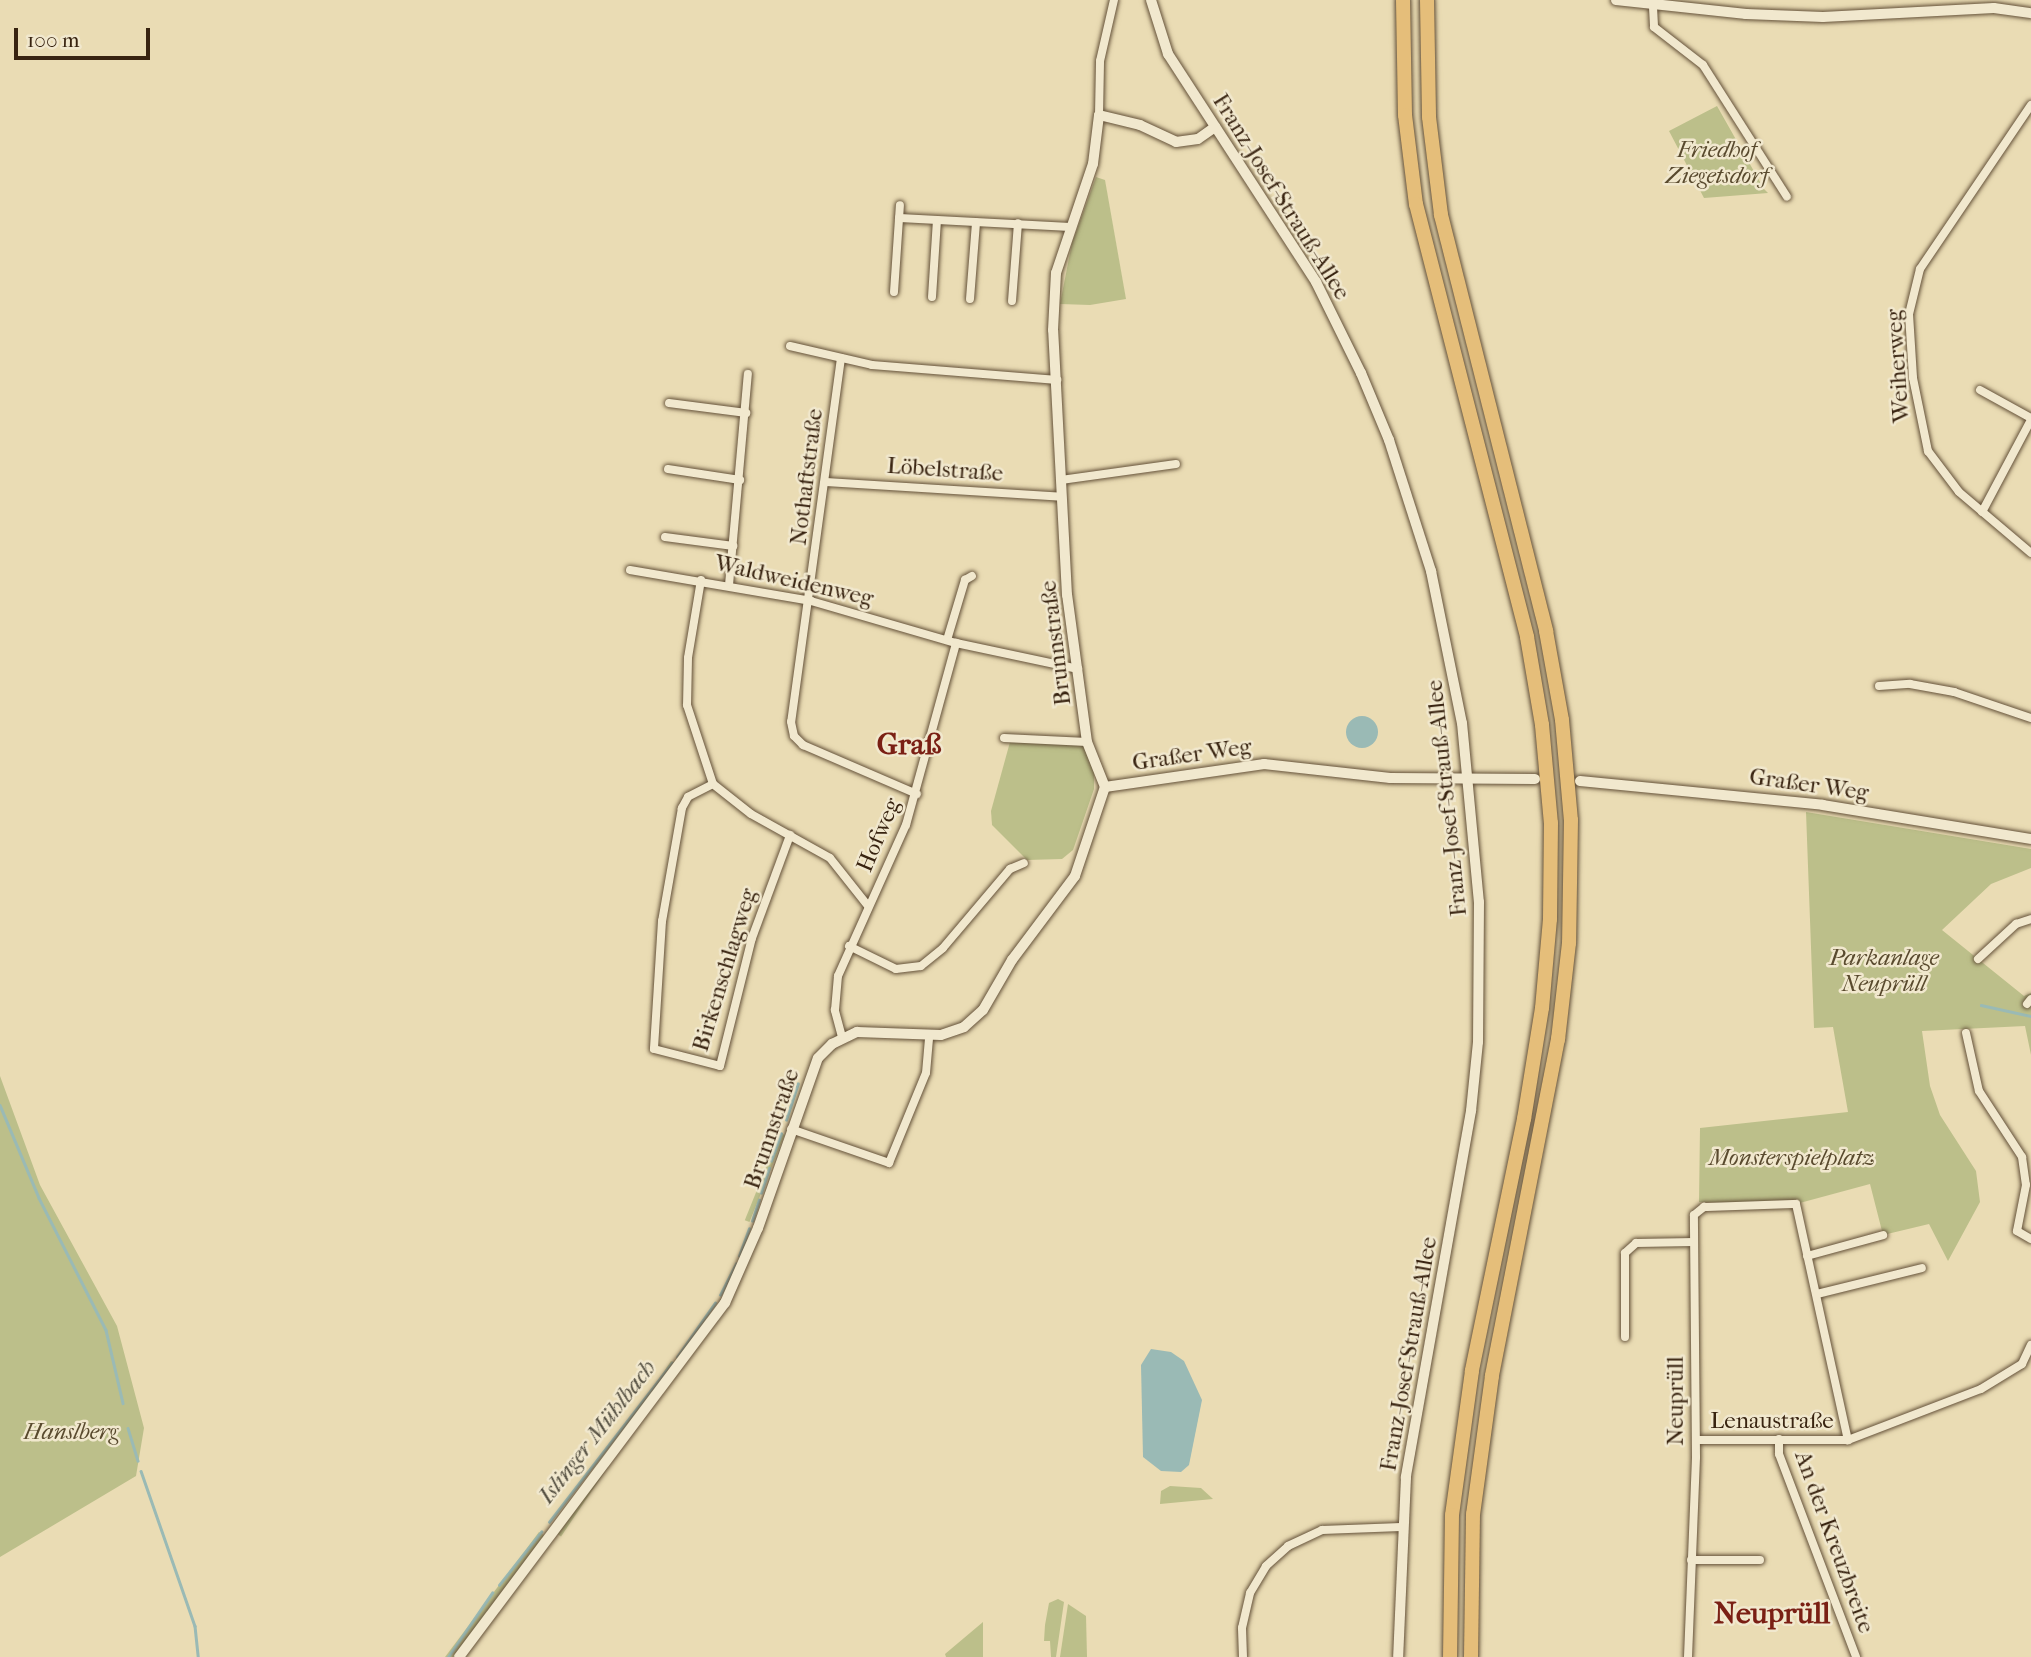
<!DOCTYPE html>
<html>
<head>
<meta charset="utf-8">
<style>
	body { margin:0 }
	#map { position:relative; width:2031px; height:1657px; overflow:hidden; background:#eadcb4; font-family:"IM FELL French Canon",serif }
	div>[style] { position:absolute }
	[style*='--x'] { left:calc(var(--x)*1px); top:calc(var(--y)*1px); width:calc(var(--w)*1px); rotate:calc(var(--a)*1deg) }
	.green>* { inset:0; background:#bcbf8a; transform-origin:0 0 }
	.water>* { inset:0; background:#9abab5 }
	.round { border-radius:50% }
	.stream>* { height:2.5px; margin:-1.25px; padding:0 1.25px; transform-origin:1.25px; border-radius:1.25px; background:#9abab5 }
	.roads { filter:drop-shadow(0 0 2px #645139) drop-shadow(0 0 2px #645139) }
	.minor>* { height:8px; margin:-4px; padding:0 4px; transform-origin:4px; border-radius:4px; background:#f1e8ce }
	.tertiary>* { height:10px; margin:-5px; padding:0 5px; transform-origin:5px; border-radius:5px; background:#f1e8ce }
	.motorway>* { height:14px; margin:-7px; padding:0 7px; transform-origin:7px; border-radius:7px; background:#e5be7a }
	span { translate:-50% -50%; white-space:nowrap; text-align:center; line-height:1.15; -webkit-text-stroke:5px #f1e8ce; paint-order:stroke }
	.park-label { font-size:23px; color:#594a2e; font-style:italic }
	.street-label { font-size:23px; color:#382310 }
	.water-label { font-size:24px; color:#555042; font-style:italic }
	.district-label { font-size:30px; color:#7a1f14; font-weight:700 }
	.scale { position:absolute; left:14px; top:28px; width:136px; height:32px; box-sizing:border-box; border:4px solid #382310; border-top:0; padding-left:9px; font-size:21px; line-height:24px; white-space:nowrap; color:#382310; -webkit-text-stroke:5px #f1e8ce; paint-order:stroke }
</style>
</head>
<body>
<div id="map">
	<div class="green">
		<div style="clip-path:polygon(1717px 106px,1764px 189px,1768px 193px,1704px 198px,1669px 131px)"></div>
		<div style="clip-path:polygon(1096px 177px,1105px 180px,1126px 299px,1090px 305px,1060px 304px,1072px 243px)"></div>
		<div style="clip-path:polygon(1010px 742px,1083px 745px,1094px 773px,1094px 789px,1073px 850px,1062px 859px,1027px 860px,992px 825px,991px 811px)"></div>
		<div style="clip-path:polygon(1806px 812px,2031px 849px,2031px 868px,1991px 884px,1942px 930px,2024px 996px,2031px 993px,2031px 1055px,2025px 1026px,1922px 1031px,1930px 1086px,1940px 1115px,1976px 1171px,1980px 1202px,1948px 1261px,1929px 1224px,1883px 1235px,1870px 1184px,1796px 1204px,1699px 1202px,1700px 1128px,1848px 1112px,1833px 1027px,1814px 1028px)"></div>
		<div style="clip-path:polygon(0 1076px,40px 1185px,117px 1326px,144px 1428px,136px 1476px,0 1557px)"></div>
		<div style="left:780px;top:1133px;width:5px;height:94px;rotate:22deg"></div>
		<div style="left:671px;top:1361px;width:7px;height:207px;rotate:34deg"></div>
		<div style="clip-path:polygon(1170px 1486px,1201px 1488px,1213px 1499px,1160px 1504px,1161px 1491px)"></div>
		<div style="clip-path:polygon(539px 1532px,544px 1535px,455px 1657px,445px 1657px)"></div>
		<div style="clip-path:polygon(1058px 1599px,1064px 1602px,1056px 1657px,1051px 1657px,1050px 1641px,1044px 1641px,1045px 1625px,1049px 1603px)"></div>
		<div style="clip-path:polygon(1068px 1604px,1086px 1616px,1087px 1657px,1060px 1657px)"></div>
		<div style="clip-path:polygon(983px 1622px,983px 1657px,946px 1657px,945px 1654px)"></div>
	</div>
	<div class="water">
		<div class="round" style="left:1346px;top:716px;width:32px;height:32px"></div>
		<div style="clip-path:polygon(1151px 1349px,1171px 1352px,1184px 1361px,1202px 1400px,1189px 1465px,1181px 1472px,1161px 1471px,1143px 1457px,1141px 1365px)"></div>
	</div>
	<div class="stream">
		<div style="--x:1981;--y:1005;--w:51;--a:12.4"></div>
		<div style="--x:0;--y:1105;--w:101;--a:67.2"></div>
		<div style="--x:39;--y:1198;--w:148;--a:63.1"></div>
		<div style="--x:106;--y:1330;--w:75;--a:76.9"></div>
		<div style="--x:786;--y:1120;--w:38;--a:-72"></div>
		<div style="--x:771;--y:1161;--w:29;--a:-70"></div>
		<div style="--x:761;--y:1193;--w:26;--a:-72"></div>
		<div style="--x:752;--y:1221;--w:22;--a:-72"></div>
		<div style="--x:739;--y:1256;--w:29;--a:-70"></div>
		<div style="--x:720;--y:1295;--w:35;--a:-63"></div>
		<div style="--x:677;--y:1357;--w:66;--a:-54.9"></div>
		<div style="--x:128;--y:1428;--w:34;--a:73"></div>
		<div style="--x:141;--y:1471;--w:164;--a:70.8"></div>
		<div style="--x:195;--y:1626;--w:31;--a:84"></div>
		<div style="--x:549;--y:1522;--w:201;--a:-52.3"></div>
		<div style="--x:499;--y:1585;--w:68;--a:-51.6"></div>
		<div style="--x:448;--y:1657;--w:78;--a:-55.5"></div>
	</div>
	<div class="roads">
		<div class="minor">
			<div style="--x:1653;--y:7;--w:20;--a:87"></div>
			<div style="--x:1654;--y:27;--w:62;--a:37.8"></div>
			<div style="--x:1703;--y:65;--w:156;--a:57.5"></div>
			<div style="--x:2031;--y:105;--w:198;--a:124.1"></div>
			<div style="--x:1920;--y:269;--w:46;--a:103.7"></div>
			<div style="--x:1909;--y:314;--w:64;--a:86.4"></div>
			<div style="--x:1913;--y:378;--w:75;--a:78.4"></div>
			<div style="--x:1928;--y:451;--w:51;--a:52.9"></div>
			<div style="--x:1959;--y:492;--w:94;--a:40.3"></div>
			<div style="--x:1099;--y:115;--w:54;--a:-88.9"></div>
			<div style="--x:1100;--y:61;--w:63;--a:-77.1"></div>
			<div style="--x:899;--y:218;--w:172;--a:3"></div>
			<div style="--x:894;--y:292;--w:87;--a:-86.1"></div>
			<div style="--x:932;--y:297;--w:77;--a:-86.3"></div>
			<div style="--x:970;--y:299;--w:77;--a:-85.5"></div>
			<div style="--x:1012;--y:301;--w:78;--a:-85.6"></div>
			<div style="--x:790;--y:346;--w:84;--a:13"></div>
			<div style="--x:872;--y:365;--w:186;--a:4.6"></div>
			<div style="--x:841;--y:358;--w:367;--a:97.8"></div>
			<div style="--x:791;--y:722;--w:14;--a:78"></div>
			<div style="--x:794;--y:736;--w:13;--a:45"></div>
			<div style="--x:803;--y:745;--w:124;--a:23.3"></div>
			<div style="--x:1980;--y:390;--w:58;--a:28.8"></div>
			<div style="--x:669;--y:403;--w:78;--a:7.4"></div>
			<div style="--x:668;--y:469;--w:73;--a:8.7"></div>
			<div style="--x:1061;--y:480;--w:116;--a:-7.9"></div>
			<div style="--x:826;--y:482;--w:236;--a:3.6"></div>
			<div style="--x:1982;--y:512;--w:104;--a:-62"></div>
			<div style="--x:665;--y:537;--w:69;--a:7.5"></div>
			<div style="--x:630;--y:570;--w:184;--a:9.7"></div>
			<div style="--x:811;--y:601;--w:151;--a:16.2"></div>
			<div style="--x:956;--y:643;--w:125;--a:12"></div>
			<div style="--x:701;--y:580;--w:79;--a:99.5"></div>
			<div style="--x:688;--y:658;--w:47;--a:91.2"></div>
			<div style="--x:687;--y:705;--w:83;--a:71.8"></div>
			<div style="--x:713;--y:784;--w:48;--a:38.3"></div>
			<div style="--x:751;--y:814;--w:90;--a:29.1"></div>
			<div style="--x:830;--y:858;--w:61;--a:51.6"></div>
			<div style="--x:729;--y:585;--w:212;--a:-84.9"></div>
			<div style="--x:947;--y:640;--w:63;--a:-73.3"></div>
			<div style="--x:965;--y:580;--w:8;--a:-30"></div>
			<div style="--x:1879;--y:686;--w:31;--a:-4"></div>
			<div style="--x:1910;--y:684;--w:45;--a:10.3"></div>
			<div style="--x:1954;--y:692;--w:81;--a:18.7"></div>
			<div style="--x:1004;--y:738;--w:83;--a:2.8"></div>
			<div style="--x:713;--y:784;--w:28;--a:153"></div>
			<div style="--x:688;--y:797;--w:13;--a:119"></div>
			<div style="--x:682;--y:808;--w:115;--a:100"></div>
			<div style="--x:662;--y:921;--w:128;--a:93.6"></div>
			<div style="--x:654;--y:1049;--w:68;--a:14.4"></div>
			<div style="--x:720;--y:1066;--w:132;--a:-76"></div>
			<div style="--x:752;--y:938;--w:110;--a:-69.7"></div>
			<div style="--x:849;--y:946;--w:52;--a:26.1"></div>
			<div style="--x:896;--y:969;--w:25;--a:-7"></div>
			<div style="--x:921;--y:966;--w:28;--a:-39"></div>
			<div style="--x:943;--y:948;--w:104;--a:-49.7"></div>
			<div style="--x:1010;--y:869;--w:15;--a:-23"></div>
			<div style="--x:1978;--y:959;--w:52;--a:-42.6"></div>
			<div style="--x:2016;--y:924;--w:16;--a:-18"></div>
			<div style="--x:2027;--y:1004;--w:6;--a:-51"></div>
			<div style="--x:1966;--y:1033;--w:59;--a:77.4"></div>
			<div style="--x:1979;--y:1091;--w:79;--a:56.9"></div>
			<div style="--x:2022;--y:1157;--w:28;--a:82"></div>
			<div style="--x:2026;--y:1185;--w:47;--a:101.1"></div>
			<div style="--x:2017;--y:1231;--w:16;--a:30"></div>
			<div style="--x:842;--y:1037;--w:28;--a:-105"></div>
			<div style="--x:835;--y:1010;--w:34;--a:-85"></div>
			<div style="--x:838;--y:976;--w:166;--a:-65.8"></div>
			<div style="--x:906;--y:825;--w:189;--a:-74.6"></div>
			<div style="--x:791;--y:1129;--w:104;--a:19.1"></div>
			<div style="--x:889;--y:1163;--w:97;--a:-67.7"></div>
			<div style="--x:926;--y:1073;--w:38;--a:-85"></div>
			<div style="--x:1807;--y:1256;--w:79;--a:-15.4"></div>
			<div style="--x:1817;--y:1294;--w:108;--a:-13.9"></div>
			<div style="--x:1625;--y:1337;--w:84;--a:-90"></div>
			<div style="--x:1625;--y:1253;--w:15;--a:-42"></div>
			<div style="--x:1636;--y:1243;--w:58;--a:-1"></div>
			<div style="--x:1779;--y:1439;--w:15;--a:90"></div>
			<div style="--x:1779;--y:1454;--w:217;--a:69.2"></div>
			<div style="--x:1696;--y:1440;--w:152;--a:0"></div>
			<div style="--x:1848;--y:1440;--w:142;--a:-21"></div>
			<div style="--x:1981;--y:1389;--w:48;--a:-31.4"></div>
			<div style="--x:2022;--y:1364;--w:21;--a:-65"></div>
			<div style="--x:1691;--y:1560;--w:69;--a:0"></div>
			<div style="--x:1243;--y:1657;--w:29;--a:-92"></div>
			<div style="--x:1242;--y:1628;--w:36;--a:-77"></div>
			<div style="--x:1250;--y:1593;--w:31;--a:-59"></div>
			<div style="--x:1266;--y:1566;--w:30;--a:-42"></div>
			<div style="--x:1288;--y:1546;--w:38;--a:-25"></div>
			<div style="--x:1322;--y:1530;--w:79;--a:-2.2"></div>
			<div style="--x:1688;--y:1657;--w:200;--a:-87.7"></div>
			<div style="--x:1696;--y:1457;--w:242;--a:-90.5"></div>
			<div style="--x:1694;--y:1215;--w:13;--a:-39"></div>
			<div style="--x:1704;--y:1207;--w:92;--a:-1.9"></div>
			<div style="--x:1796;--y:1204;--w:242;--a:77.6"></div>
		</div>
		<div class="tertiary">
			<div style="--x:1151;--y:0;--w:57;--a:72.5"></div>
			<div style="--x:1168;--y:54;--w:272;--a:57"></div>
			<div style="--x:1316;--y:282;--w:102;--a:63.7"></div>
			<div style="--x:1361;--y:373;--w:73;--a:67.3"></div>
			<div style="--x:1389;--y:440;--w:138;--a:72.2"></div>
			<div style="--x:1431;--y:571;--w:155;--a:78.5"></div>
			<div style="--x:1462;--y:723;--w:180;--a:84.6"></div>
			<div style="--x:1479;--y:902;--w:140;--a:90.4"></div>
			<div style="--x:1478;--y:1042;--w:69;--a:95.8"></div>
			<div style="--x:1471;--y:1111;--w:372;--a:100.1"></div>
			<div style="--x:1406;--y:1477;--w:180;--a:92.5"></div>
			<div style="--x:1616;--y:0;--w:131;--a:6.1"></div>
			<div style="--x:1746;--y:14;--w:77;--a:2.2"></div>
			<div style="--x:1823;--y:17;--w:171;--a:-3"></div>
			<div style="--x:1994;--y:8;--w:37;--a:8"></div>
			<div style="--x:1580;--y:781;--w:244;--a:5.6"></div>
			<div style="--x:1823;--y:805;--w:211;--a:9.3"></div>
			<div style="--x:1105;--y:787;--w:161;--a:-8.2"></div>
			<div style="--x:1264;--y:764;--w:127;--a:6.3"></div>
			<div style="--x:1390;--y:778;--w:145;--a:0.4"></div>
			<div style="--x:459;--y:1657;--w:443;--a:-53.1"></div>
			<div style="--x:725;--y:1303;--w:82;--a:-66.3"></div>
			<div style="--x:758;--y:1228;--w:180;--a:-70.6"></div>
			<div style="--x:818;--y:1058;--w:20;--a:-45"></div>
			<div style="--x:832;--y:1044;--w:28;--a:-26"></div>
			<div style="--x:857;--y:1032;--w:84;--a:2"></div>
			<div style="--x:941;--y:1035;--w:24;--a:-19"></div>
			<div style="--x:964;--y:1027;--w:25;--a:-42"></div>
			<div style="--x:983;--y:1010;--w:58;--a:-59.9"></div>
			<div style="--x:1012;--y:960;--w:105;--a:-53.1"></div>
			<div style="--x:1075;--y:876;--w:94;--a:-71.4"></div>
			<div style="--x:1105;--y:787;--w:48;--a:-111.8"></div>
			<div style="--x:1087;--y:742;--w:148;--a:-97.7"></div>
			<div style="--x:1067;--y:595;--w:265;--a:-93"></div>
			<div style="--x:1053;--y:330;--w:57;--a:-87"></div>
			<div style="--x:1056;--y:273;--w:115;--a:-71.3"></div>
			<div style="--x:1093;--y:164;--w:49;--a:-83"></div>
			<div style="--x:1099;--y:115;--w:42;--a:13.7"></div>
			<div style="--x:1140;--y:125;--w:40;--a:25"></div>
			<div style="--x:1176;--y:142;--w:22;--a:-8"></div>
			<div style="--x:1198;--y:139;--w:21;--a:-35"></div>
		</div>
		<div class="motorway">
			<div style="--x:1403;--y:0;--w:115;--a:89"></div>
			<div style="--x:1405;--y:115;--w:90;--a:83"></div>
			<div style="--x:1416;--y:204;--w:447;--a:75.6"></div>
			<div style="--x:1527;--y:637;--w:89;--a:80.3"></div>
			<div style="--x:1542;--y:725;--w:98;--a:84.8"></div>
			<div style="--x:1551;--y:823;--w:96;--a:90.6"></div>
			<div style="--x:1550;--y:919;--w:89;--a:95.1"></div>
			<div style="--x:1542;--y:1008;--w:112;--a:99.2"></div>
			<div style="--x:1524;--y:1119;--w:257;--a:101.7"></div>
			<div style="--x:1472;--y:1371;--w:145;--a:97.9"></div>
			<div style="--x:1452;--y:1515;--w:142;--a:90.8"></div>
			<div style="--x:1427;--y:0;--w:117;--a:89"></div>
			<div style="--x:1429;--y:117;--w:99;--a:83"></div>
			<div style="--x:1441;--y:215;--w:429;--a:75.8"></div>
			<div style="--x:1546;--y:631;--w:90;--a:79.8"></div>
			<div style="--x:1562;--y:720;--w:100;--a:84.9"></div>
			<div style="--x:1571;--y:820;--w:123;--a:90.9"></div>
			<div style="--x:1569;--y:943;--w:97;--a:96.5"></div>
			<div style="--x:1558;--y:1039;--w:343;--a:101.1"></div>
			<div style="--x:1492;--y:1376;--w:139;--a:97.8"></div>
			<div style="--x:1473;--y:1514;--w:143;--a:90.8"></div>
		</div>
	</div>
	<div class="park-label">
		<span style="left:1717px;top:163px">Friedhof<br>Ziegetsdorf</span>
		<span style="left:1884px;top:971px">Parkanlage<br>Neuprüll</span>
		<span style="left:1792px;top:1158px">Monsterspielplatz</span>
		<span style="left:71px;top:1432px">Hanslberg</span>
	</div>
	<div class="street-label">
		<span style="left:1281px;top:197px;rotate:58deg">Franz-Josef-Strauß-Allee</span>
		<span style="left:1898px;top:366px;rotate:-94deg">Weiherweg</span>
		<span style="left:945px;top:470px;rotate:4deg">Löbelstraße</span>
		<span style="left:807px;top:477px;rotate:-83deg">Nothaftstraße</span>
		<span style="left:794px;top:581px;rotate:13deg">Waldweidenweg</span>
		<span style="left:1056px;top:643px;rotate:-97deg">Brunnstraße</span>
		<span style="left:1192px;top:755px;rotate:-8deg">Graßer Weg</span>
		<span style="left:1809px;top:785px;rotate:8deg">Graßer Weg</span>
		<span style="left:1447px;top:798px;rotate:-96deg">Franz-Josef-Strauß-Allee</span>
		<span style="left:879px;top:835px;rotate:-67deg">Hofweg</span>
		<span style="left:725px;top:970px;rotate:-73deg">Birkenschlagweg</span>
		<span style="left:772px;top:1129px;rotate:-71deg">Brunnstraße</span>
		<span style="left:1409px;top:1354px;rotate:-80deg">Franz-Josef-Strauß-Allee</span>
		<span style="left:1676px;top:1401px;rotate:-90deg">Neuprüll</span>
		<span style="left:1772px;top:1421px">Lenaustraße</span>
		<span style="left:1834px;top:1542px;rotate:70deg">An der Kreuzbreite</span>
	</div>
	<div class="water-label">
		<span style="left:597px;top:1432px;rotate:-52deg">Islinger Mühlbach</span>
	</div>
	<div class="district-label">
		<span style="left:909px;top:745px">Graß</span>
		<span style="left:1772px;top:1614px">Neuprüll</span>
	</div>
	<div class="scale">100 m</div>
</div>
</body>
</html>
